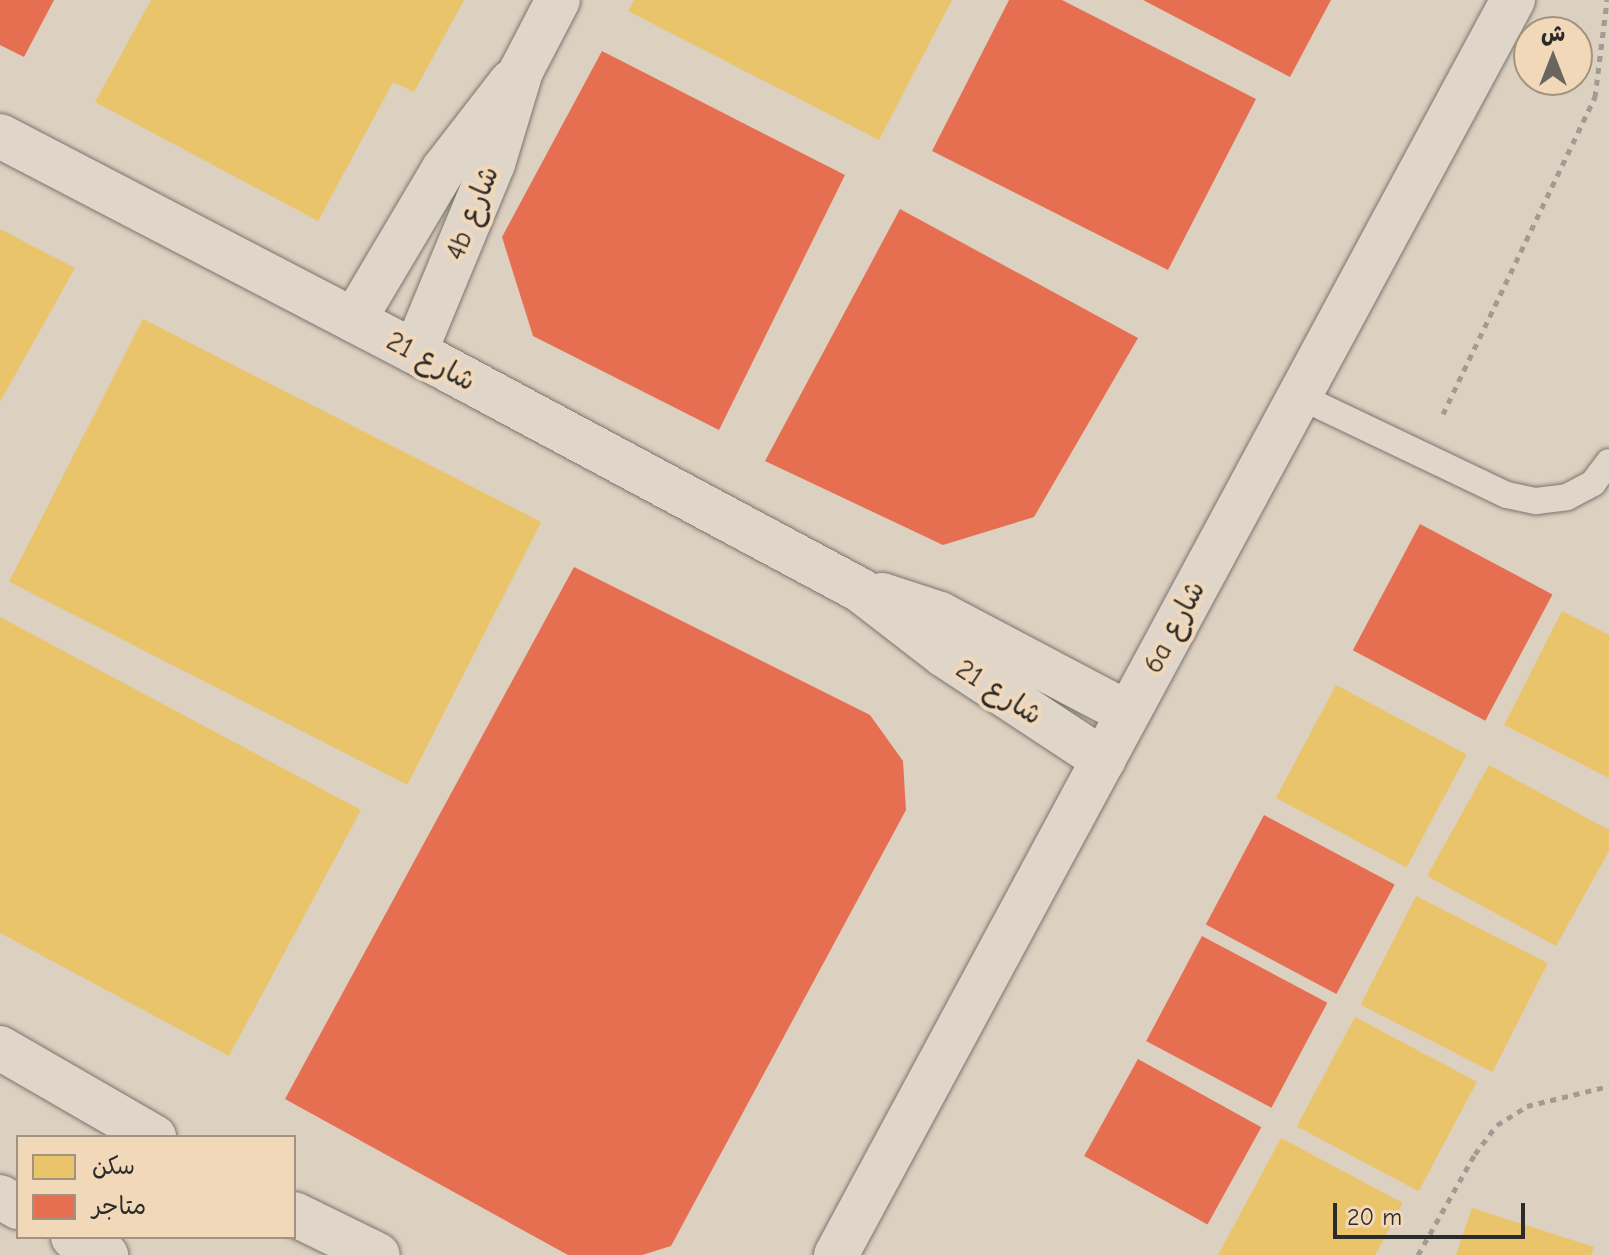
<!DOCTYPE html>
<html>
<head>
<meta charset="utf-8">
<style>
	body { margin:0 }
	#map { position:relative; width:1609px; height:1255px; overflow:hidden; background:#dcd0c0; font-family:"Comic Neue","Playpen Sans Arabic",sans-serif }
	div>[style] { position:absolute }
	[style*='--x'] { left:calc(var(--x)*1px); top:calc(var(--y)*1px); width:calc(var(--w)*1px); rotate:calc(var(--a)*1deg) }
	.homes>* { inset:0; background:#e9c46a; transform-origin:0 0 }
	.shops>* { inset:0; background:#e76f51; transform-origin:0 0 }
	.path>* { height:5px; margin-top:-2.5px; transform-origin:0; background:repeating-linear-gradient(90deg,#a19b93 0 6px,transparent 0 12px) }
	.roads { filter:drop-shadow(0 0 2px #7b756e) drop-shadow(0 0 2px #7b756e) }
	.lane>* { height:26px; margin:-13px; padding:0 13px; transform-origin:13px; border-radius:13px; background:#dfd5c9 }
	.street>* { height:44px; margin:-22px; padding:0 22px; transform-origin:22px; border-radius:22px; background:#dfd5c9 }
	.secondary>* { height:44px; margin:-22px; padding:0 22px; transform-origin:22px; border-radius:22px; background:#dfd5c9 }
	span { translate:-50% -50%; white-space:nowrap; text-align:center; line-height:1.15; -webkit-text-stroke:8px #f1d8b9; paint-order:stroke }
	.street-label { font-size:28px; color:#2b2b2b }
	.legend { position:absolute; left:16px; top:1135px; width:280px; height:104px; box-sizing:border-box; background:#f1d8b9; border:2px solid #a29380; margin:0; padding:10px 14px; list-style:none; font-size:24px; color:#2b2b2b }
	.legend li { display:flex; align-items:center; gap:16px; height:40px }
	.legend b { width:40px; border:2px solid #a29380 }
	.north { position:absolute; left:1513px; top:16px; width:80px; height:80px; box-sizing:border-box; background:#f1d8b9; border:2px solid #a29380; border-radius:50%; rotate:0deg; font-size:22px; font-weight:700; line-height:32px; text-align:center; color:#2b2b2b }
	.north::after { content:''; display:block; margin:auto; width:28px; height:36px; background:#69655f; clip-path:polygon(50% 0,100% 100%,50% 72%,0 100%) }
	.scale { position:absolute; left:1333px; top:1203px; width:192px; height:36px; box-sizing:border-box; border:4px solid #2b2b2b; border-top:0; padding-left:10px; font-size:24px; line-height:28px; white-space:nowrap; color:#2b2b2b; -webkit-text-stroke:6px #f1d8b9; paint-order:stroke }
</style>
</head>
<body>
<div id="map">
	<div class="homes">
		<div style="clip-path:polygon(151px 0,464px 0,414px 92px,393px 82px,318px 221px,95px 102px)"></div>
		<div style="clip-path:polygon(634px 0,952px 0,879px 140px,628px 11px)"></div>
		<div style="clip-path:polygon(0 229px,75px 268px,0 402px)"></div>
		<div style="left:143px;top:319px;width:447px;height:295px;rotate:27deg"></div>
		<div style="clip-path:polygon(1562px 611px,1609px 635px,1609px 778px,1504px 725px)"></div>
		<div style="clip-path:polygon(0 617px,361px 810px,229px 1056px,0 933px)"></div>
		<div style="left:1336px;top:685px;width:148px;height:128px;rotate:28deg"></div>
		<div style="clip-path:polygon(1489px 765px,1609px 830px,1609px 851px,1556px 946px,1427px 876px)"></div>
		<div style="left:1416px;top:896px;width:148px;height:122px;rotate:27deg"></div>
		<div style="left:1355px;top:1017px;width:138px;height:124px;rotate:28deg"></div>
		<div style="clip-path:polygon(1281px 1138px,1403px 1203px,1375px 1255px,1218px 1255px)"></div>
		<div style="clip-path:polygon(1472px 1208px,1594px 1247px,1591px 1255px,1456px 1255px)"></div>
	</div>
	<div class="shops">
		<div style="clip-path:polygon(0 0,54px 0,24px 57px,0 45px)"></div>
		<div style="clip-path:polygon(1009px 0,1062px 0,1256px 99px,1168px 270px,932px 151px)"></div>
		<div style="clip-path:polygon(1143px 0,1331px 0,1290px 77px)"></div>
		<div style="clip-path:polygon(602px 51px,845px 175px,719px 430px,533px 336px,502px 237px)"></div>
		<div style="clip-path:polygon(900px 209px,1138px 338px,1034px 517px,943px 545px,765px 461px)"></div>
		<div style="left:1420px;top:524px;width:150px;height:143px;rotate:28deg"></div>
		<div style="clip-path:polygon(574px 567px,870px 715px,903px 761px,906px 810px,671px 1246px,642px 1255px,568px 1255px,285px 1099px)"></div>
		<div style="left:1264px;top:815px;width:148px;height:124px;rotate:28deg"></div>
		<div style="left:1202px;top:936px;width:142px;height:119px;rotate:28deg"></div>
		<div style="left:1138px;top:1059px;width:141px;height:111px;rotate:29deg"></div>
	</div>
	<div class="path">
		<div style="--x:1443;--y:414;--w:352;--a:-64.4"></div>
		<div style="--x:1595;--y:97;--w:98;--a:-82.9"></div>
		<div style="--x:1418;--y:1255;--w:116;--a:-60.6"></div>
		<div style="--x:1475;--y:1154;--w:36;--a:-53"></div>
		<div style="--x:1497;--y:1125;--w:36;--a:-32"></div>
		<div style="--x:1527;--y:1106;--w:84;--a:-13.7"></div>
	</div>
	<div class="roads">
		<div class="lane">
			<div style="--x:1299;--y:396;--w:230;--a:25.5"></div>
			<div style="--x:1507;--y:495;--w:30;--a:12"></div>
			<div style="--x:1536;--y:501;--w:31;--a:-7"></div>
			<div style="--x:1567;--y:497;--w:30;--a:-28"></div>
			<div style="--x:1593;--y:483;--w:26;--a:-53"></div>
		</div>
		<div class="street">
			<div style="--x:0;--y:136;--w:468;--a:27.5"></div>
			<div style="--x:415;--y:352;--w:505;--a:28.14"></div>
			<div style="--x:860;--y:590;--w:106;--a:37.7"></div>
			<div style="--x:944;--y:655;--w:191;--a:33.4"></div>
			<div style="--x:354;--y:320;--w:174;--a:-59.3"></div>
			<div style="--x:443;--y:170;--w:111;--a:-52.3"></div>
			<div style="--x:415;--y:352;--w:204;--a:-67.5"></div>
			<div style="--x:493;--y:164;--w:97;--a:-73.2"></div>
			<div style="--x:521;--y:71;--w:80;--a:-62.5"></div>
			<div style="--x:882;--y:595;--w:61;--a:18.1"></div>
			<div style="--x:940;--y:614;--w:212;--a:27.8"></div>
			<div style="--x:836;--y:1255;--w:1426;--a:-61.66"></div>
		</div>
		<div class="secondary">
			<div style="--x:0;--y:1048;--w:178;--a:30"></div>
			<div style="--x:0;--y:1197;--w:21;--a:29"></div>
			<div style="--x:294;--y:1214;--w:93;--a:26"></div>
			<div style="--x:73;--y:1237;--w:38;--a:29"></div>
		</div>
	</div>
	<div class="street-label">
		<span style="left:472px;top:213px;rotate:-68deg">4b شارع</span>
		<span style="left:431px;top:361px;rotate:28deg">شارع 21</span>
		<span style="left:1174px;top:627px;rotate:-62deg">6a شارع</span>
		<span style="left:999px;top:692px;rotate:33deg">شارع 21</span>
	</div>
	<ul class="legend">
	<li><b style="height:22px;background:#e9c46a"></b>سكن</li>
	<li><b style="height:22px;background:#e76f51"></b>متاجر</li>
	</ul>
	<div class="north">ش</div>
	<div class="scale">20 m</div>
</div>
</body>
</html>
